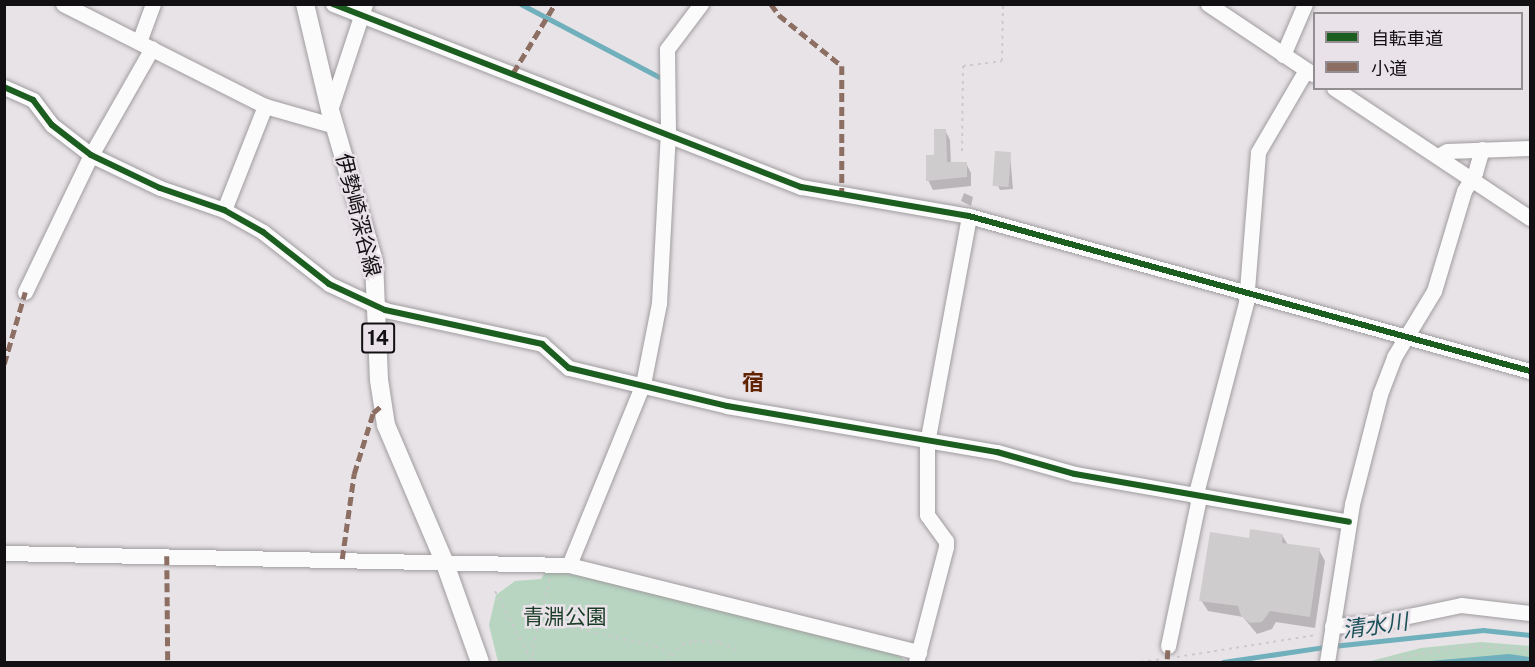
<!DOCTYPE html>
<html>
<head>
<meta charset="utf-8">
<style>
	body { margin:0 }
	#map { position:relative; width:1535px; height:667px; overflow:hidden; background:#e8e3e7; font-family:"Public Sans","Noto Sans JP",sans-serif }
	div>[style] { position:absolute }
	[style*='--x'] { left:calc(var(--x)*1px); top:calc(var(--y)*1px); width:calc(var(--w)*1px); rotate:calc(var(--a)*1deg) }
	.green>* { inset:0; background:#b7d5c0 }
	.water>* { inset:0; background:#70b0bc }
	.shadow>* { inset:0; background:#0003 }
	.stream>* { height:4.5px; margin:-2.25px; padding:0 2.25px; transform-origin:2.25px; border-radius:2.25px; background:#70b0bc }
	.building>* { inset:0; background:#cfccce; transform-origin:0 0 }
	.path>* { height:2px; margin-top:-1px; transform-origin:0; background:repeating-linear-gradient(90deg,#cccacc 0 3px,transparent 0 7.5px) }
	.roads { filter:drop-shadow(0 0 2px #9f9c9f) drop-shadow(0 0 2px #9f9c9f) }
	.minor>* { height:15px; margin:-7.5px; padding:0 7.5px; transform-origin:7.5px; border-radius:7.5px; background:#fcfbfb }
	.major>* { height:18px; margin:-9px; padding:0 9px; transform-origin:9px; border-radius:9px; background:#fcfbfb }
	.quiet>* { height:4.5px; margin-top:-2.25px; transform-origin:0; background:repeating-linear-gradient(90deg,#8d6e63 0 9px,transparent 0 13.5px) }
	.cycleway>* { height:6px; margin:-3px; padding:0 3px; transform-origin:3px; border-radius:3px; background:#1b5e20 }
	span { translate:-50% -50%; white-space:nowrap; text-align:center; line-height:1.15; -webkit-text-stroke:5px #e9e2e8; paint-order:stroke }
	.shield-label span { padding:2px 4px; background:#e9e2e8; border:2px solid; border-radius:4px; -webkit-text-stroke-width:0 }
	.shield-label { font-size:20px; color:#121012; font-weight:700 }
	.street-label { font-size:21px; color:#121012 }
	.park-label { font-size:21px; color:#1a3c26 }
	.neighbourhood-label { font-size:22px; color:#612200; font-weight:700 }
	.water-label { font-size:22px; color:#1c515a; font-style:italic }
	.frame { position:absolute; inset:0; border:6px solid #121012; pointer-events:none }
	.legend { position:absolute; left:1313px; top:12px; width:210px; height:78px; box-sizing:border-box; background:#e9e2e8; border:2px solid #938e92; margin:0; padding:8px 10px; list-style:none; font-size:18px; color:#121012 }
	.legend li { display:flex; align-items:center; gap:12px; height:30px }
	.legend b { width:30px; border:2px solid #938e92 }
</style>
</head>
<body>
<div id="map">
	<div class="green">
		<div style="clip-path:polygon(546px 570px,569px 571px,895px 652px,907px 662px,498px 662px,489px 625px,496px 595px,515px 581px,541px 579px)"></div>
		<div style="clip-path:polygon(1481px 642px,1530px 646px,1530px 662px,1367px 662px,1421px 648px)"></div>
	</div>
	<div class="water">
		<div style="clip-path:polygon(1509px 654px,1530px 657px,1530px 662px,1418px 662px)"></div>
	</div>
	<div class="shadow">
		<div style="clip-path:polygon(945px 130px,950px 140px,951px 164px,966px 163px,971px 173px,971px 186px,933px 190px,928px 180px)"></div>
		<div style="clip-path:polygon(1010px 154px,1013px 189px,1000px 190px,998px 186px)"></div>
		<div style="clip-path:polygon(964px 193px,973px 197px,971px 206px,961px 201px)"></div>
		<div style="clip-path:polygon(1282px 535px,1288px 545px,1319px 550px,1325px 561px,1315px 628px,1276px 622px,1272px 629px,1257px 634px,1243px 617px,1208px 611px,1201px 600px,1250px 540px)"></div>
	</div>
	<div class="stream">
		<div style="--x:521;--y:4;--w:163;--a:27.8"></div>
		<div style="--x:1333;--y:646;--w:151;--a:-6.1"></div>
		<div style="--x:1483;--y:630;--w:47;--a:6.1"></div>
		<div style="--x:1223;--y:662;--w:103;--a:-8.4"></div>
	</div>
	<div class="building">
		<div style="clip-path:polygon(934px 129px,946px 129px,947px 162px,967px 162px,967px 177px,926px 181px,926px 155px,934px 155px)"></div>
		<div style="left:995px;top:151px;width:16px;height:35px;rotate:4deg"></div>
		<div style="clip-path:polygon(1250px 529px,1283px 534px,1282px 543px,1320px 548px,1310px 617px,1270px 611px,1262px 622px,1250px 623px,1241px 616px,1238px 606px,1199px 601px,1210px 532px,1249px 538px)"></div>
	</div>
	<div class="path">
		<div style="--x:962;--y:151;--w:85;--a:-89.3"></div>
		<div style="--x:963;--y:66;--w:39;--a:-7"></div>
		<div style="--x:1002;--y:61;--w:57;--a:-89"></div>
		<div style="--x:495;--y:591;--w:78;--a:62.4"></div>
		<div style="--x:565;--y:626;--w:92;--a:12.5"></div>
		<div style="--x:655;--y:646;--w:18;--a:29"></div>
		<div style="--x:1177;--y:657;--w:141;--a:-9"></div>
		<div style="--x:533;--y:662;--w:15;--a:-90"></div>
		<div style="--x:533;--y:647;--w:71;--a:-76.2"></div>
		<div style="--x:667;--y:662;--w:23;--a:-49"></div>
		<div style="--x:682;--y:645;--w:13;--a:-18"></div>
		<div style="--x:694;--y:641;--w:26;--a:2"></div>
		<div style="--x:720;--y:642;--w:21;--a:29"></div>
		<div style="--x:1141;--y:662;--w:21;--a:-8"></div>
		<div style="--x:1378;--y:662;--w:88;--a:-10.4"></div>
		<div style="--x:1465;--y:646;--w:65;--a:2.6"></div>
	</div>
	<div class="roads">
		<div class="minor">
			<div style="--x:63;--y:4;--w:226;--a:26.8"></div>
			<div style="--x:265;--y:106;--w:73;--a:15.9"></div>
			<div style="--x:333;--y:4;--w:503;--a:21.36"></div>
			<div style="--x:801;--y:187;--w:170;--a:9.8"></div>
			<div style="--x:969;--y:216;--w:582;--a:15.45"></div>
			<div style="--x:1208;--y:4;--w:126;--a:33.7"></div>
			<div style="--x:139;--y:42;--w:40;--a:-69.8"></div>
			<div style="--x:1283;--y:55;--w:56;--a:-66.7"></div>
			<div style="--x:4;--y:87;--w:32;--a:24"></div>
			<div style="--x:33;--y:100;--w:31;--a:53"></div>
			<div style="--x:52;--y:125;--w:49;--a:37.6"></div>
			<div style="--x:91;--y:155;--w:76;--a:25.6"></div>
			<div style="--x:160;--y:188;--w:68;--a:19"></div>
			<div style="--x:224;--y:210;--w:45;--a:29.4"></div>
			<div style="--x:263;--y:232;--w:84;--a:38.2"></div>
			<div style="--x:329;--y:284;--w:62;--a:24.9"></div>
			<div style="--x:385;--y:310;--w:161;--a:12.2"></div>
			<div style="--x:542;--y:344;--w:36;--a:42"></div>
			<div style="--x:569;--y:368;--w:163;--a:13.5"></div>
			<div style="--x:727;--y:406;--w:274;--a:9.7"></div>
			<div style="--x:997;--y:452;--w:81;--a:15.8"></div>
			<div style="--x:1075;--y:474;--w:278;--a:9.9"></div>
			<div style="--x:1334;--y:88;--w:235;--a:33.6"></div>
			<div style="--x:330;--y:110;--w:112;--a:-71.7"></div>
			<div style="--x:1438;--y:156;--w:10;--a:-29"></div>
			<div style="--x:1447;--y:151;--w:83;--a:-2.1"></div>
			<div style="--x:224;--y:210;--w:112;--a:-68.5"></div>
			<div style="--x:25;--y:292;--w:152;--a:-64.3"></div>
			<div style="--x:91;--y:155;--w:123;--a:-60.3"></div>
			<div style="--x:1195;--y:497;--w:202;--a:-75.3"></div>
			<div style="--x:1246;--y:302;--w:150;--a:-85.4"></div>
			<div style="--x:1258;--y:152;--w:95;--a:-59.7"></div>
			<div style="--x:4;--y:553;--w:565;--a:1.22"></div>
			<div style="--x:569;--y:565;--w:361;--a:14"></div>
			<div style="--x:569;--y:565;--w:196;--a:-67.8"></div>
			<div style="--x:643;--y:384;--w:83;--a:-78.8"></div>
			<div style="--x:659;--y:303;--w:171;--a:-87"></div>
			<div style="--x:668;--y:132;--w:83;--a:-90.7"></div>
			<div style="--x:667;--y:49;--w:56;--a:-52.9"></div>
			<div style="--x:1332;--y:626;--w:43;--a:-4"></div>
			<div style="--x:1375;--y:623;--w:88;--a:-11.8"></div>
			<div style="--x:1461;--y:605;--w:69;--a:6.6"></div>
			<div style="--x:1168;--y:646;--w:151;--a:-78.2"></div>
			<div style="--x:916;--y:662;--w:119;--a:-75.4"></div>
			<div style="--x:946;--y:547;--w:6;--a:-90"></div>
			<div style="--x:946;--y:541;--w:32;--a:-126"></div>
			<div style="--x:927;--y:515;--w:72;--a:-90"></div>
			<div style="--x:927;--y:443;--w:231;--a:-79.5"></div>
			<div style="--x:1327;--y:662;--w:160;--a:-81"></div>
			<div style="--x:1352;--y:504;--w:114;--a:-75.7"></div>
			<div style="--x:1380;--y:394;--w:40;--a:-69"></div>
			<div style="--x:1394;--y:357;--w:77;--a:-58.8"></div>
			<div style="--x:1434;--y:291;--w:104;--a:-73.3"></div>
			<div style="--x:1464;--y:191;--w:21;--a:-59"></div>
			<div style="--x:1475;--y:173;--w:25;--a:-74"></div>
		</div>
		<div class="major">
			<div style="--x:305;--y:4;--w:109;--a:76.7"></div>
			<div style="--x:330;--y:110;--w:157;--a:73.8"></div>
			<div style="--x:374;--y:261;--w:119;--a:87.6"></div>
			<div style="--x:379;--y:380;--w:46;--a:81.2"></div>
			<div style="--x:386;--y:425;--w:148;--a:66.9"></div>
			<div style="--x:444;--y:561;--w:107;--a:70.4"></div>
		</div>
	</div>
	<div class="quiet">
		<div style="--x:771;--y:4;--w:14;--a:54"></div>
		<div style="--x:779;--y:15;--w:81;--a:39"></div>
		<div style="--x:842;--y:66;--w:129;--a:90"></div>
		<div style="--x:513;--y:73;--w:81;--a:-58.7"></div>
		<div style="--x:4;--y:364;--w:75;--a:-73.7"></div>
		<div style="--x:167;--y:556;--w:106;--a:89.5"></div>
		<div style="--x:342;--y:559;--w:86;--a:-82"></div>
		<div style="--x:354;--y:474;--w:64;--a:-72.7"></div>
		<div style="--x:373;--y:413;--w:11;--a:-41"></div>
		<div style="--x:1167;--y:659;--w:13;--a:-86"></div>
	</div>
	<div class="cycleway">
		<div style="--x:333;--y:4;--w:503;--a:21.36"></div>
		<div style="--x:801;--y:187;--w:170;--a:9.8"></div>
		<div style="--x:969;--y:216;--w:582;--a:15.45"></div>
		<div style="--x:4;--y:87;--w:32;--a:24"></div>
		<div style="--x:33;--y:100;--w:31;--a:53"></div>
		<div style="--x:52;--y:125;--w:49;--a:37.6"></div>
		<div style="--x:91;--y:155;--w:76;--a:25.6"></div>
		<div style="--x:160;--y:188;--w:68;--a:19"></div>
		<div style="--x:224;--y:210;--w:45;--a:29.4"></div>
		<div style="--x:263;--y:232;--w:84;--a:38.2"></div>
		<div style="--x:329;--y:284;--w:62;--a:24.9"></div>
		<div style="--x:385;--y:310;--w:161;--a:12.2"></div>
		<div style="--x:542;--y:344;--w:36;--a:42"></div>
		<div style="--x:569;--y:368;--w:163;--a:13.5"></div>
		<div style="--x:727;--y:406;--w:274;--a:9.7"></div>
		<div style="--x:997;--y:452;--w:81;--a:15.8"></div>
		<div style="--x:1075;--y:474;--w:278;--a:9.9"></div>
	</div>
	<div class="shield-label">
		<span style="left:378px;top:338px">14</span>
	</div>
	<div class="street-label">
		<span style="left:358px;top:215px;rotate:76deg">伊勢崎深谷線</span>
	</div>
	<div class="park-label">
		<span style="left:565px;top:617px">青淵公園</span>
	</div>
	<div class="neighbourhood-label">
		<span style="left:753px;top:383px">宿</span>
	</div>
	<div class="water-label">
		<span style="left:1375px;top:626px;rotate:-8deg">清水川</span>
	</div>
	<div class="frame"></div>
	<ul class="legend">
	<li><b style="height:8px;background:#1b5e20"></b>自転車道</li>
	<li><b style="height:8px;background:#8d6e63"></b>小道</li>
	</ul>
</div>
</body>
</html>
